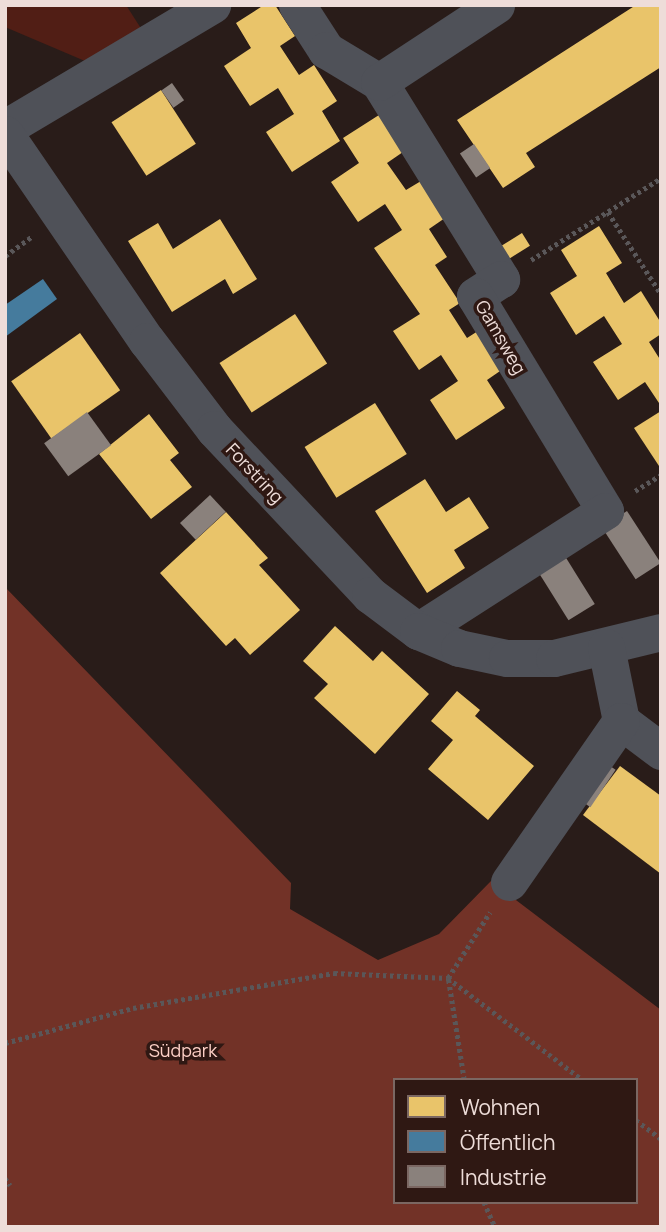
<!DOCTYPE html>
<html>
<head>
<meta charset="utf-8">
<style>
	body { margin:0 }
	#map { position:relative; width:666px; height:1232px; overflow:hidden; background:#291c19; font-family:Manrope,sans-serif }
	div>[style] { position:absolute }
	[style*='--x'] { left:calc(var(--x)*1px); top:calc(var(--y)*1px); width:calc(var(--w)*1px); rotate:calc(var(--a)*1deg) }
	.green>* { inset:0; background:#511e15 }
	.forest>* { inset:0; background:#723227 }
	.homes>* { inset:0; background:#e9c46a; transform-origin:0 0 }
	.public>* { inset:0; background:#457b9d }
	.industry>* { inset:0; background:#8a817c; transform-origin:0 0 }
	.path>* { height:4.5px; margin-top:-2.25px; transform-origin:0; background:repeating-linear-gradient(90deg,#5a5759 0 3.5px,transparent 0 7px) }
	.street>* { height:37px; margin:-18.5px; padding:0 18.5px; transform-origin:18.5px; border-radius:18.5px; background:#4f5158 }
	span { translate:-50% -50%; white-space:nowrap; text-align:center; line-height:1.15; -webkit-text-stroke:7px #2f1813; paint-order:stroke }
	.street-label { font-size:18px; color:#eeddd9 }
	.park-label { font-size:18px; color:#fed1c7 }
	.frame { position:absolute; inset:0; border:7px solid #eeddd9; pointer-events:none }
	.legend { position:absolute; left:393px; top:1078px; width:245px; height:126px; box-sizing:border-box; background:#2f1813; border:2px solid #7b6762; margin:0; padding:9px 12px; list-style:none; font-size:21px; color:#eeddd9 }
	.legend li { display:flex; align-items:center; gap:14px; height:35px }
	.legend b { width:35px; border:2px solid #7b6762 }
</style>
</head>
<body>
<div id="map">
	<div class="green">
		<div style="clip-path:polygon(5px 5px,126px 5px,142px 30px,92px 64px,5px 27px)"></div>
	</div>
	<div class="forest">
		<div style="clip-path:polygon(evenodd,5px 587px,291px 883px,290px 909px,378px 960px,439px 934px,491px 881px,661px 1010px,661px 1227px,5px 1227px,5px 587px,395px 1080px,636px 1080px,636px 1202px,395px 1202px,395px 1080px)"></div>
	</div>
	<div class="homes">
		<div style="clip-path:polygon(264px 5px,275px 5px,295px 36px,280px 46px,299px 75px,314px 65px,337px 101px,322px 111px,340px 141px,292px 172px,266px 132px,294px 114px,278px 88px,250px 106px,224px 66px,251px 48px,236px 23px)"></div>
		<div style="clip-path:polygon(636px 5px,661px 5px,661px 67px,526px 153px,535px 167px,503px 188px,457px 120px)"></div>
		<div style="left:161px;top:90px;width:64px;height:59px;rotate:57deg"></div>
		<div style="clip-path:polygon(379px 115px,403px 152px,387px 163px,406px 190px,421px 181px,445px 218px,429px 229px,447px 257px,435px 265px,460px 303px,449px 310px,467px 338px,478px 331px,503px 369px,487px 380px,505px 408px,456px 440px,430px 400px,458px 381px,441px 355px,419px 370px,393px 331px,420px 314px,374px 248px,402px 230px,385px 204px,358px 222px,331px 182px,359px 163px,343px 138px)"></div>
		<div style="clip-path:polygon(220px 219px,257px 279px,233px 294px,225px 279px,172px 312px,128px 241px,158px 223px,173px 249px)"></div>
		<div style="clip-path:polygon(599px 226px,622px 263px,606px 273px,624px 303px,641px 291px,661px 323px,661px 334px,649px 342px,661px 361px,661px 406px,645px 382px,618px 400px,593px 362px,622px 344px,604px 316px,576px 335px,550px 293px,577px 276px,561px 250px)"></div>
		<div style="left:522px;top:233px;width:15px;height:28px;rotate:58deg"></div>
		<div style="left:295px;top:314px;width:59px;height:90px;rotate:57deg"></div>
		<div style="left:80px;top:333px;width:70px;height:84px;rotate:55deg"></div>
		<div style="left:375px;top:403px;width:60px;height:83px;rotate:58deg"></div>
		<div style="clip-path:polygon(661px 411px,661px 469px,634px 428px)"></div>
		<div style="clip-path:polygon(149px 414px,179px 453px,170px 460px,192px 487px,151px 519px,99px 454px)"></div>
		<div style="clip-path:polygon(425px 479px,446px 512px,469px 497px,489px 528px,454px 550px,465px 568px,427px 593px,375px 511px)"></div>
		<div style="clip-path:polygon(226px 512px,268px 558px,259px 565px,300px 610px,250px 655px,235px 638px,226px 646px,160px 573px)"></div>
		<div style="clip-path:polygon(335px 626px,373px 661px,382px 651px,429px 694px,375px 754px,314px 698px,328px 684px,303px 661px)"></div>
		<div style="clip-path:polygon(457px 691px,480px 710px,475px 716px,534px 766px,488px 820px,428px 769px,453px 740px,431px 721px)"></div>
		<div style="clip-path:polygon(620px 766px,661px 796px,661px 874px,583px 815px)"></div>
	</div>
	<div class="public">
		<div style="clip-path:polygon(43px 279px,57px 299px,5px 337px,5px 305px)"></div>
	</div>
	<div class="industry">
		<div style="left:172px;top:83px;width:21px;height:13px;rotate:55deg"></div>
		<div style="left:474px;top:144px;width:29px;height:17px;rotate:56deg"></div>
		<div style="left:87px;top:412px;width:41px;height:53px;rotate:54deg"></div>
		<div style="left:210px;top:495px;width:23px;height:41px;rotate:47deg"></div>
		<div style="left:627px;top:511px;width:62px;height:30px;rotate:57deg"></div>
		<div style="left:563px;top:553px;width:60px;height:31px;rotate:58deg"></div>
		<div style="left:604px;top:762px;width:14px;height:45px;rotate:34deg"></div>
	</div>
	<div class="path">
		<div style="--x:608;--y:212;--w:98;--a:57.1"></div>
		<div style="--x:5;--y:256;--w:34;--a:-36"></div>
		<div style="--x:531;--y:260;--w:154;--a:-32.2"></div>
		<div style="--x:635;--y:491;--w:31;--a:-32"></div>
		<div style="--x:5;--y:1043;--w:133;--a:-15.3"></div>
		<div style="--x:133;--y:1008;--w:204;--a:-9.9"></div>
		<div style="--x:334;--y:973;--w:114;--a:2.5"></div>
		<div style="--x:448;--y:978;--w:169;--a:37.1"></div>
		<div style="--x:464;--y:1080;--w:103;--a:-98.9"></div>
		<div style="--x:448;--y:978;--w:78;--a:-57.5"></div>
		<div style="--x:636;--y:1120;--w:31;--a:37"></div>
		<div style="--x:5;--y:1178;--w:9;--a:54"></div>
		<div style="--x:484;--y:1202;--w:27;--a:66"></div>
	</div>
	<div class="street">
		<div style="--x:297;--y:5;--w:54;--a:57.2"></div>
		<div style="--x:326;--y:50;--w:62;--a:31.1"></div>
		<div style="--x:379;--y:82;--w:232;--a:58.2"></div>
		<div style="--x:501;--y:279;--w:31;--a:147"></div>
		<div style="--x:475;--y:296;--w:251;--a:58.8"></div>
		<div style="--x:605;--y:511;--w:222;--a:147.3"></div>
		<div style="--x:379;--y:82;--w:140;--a:-33.3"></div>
		<div style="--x:5;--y:128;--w:241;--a:-30.7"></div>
		<div style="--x:5;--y:134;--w:251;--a:55.6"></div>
		<div style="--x:147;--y:341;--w:111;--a:52.7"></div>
		<div style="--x:214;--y:429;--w:228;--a:46.8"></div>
		<div style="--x:370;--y:595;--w:60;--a:36.9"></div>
		<div style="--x:418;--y:631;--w:44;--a:22.5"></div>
		<div style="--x:459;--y:648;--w:49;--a:11.8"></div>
		<div style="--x:507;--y:658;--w:47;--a:0"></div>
		<div style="--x:554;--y:658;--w:110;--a:-13.7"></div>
		<div style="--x:606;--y:647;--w:76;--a:78.5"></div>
		<div style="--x:621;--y:721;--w:50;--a:36.9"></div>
		<div style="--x:509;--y:882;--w:196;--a:-55.2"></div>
	</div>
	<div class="street-label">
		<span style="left:501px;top:337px;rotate:60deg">Gamsweg</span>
		<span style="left:255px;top:473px;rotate:47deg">Forstring</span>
	</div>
	<div class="park-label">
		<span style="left:183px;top:1050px">Südpark</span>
	</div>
	<div class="frame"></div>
	<ul class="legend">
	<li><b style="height:19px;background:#e9c46a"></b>Wohnen</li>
	<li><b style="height:19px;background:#457b9d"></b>Öffentlich</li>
	<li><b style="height:19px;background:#8a817c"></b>Industrie</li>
	</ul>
</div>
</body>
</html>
